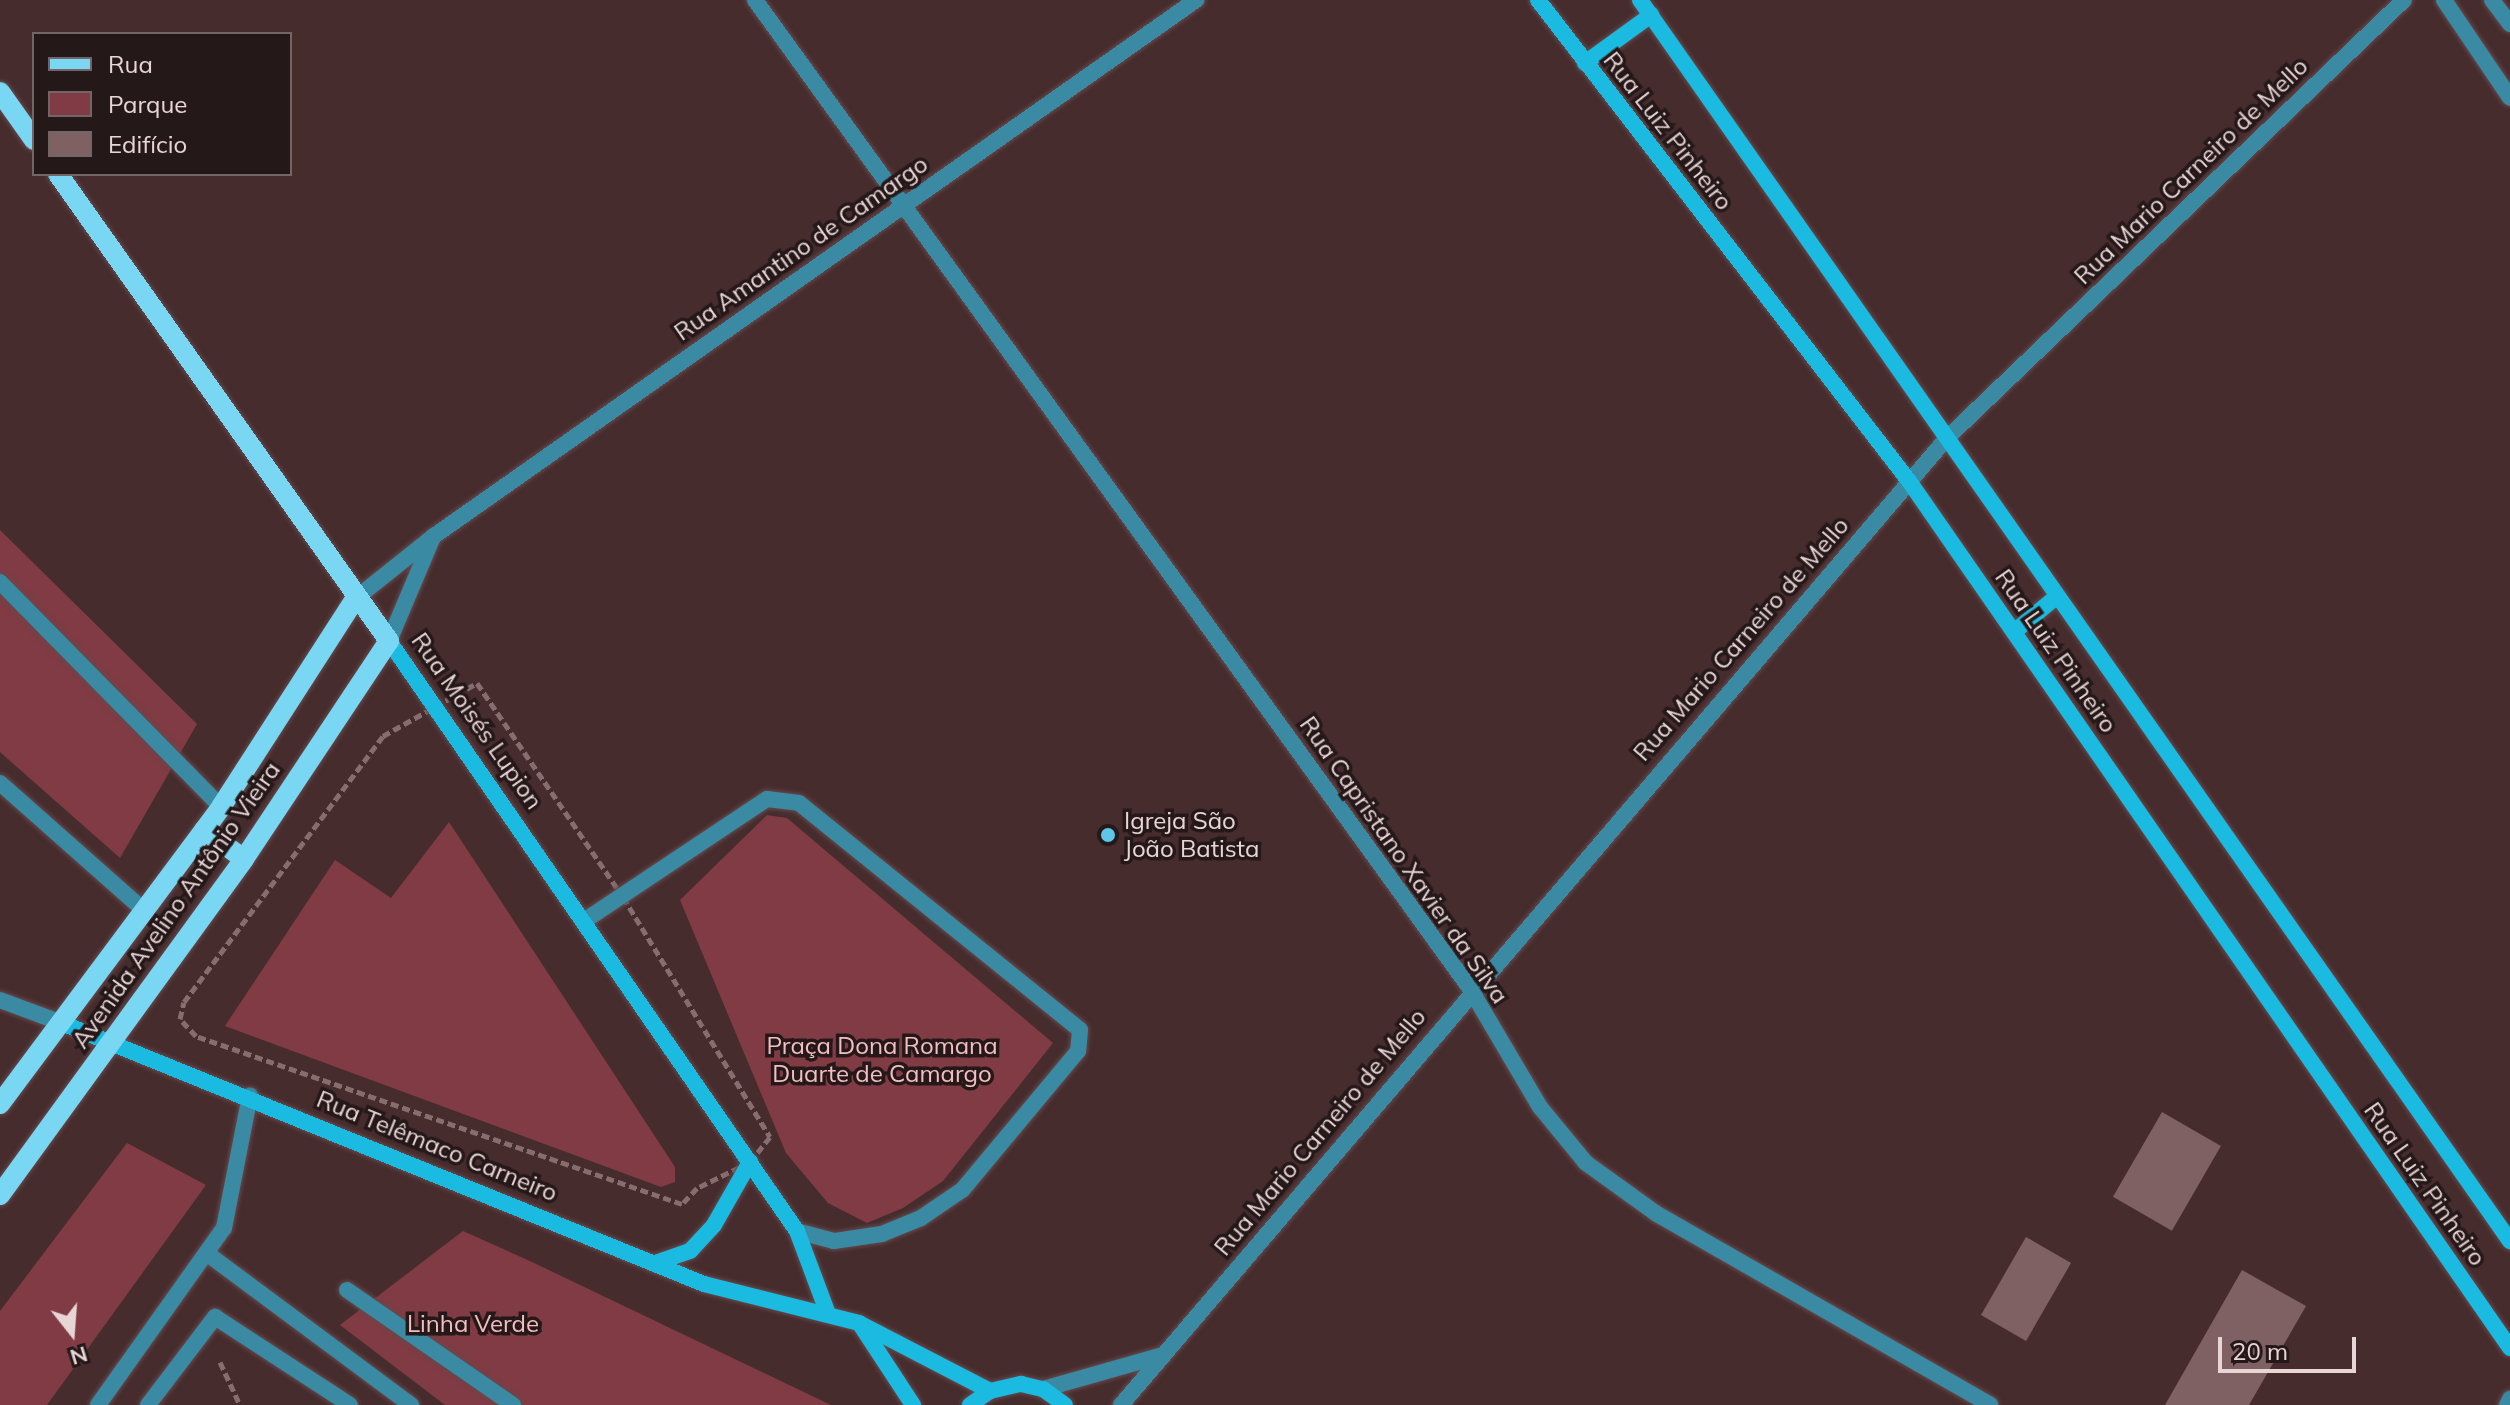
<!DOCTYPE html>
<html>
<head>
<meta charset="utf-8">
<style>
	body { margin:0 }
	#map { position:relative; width:2510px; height:1405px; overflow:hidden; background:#472c2e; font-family:Mulish,sans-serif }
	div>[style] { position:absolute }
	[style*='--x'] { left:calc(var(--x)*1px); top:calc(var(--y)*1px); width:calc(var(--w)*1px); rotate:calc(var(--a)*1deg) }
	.green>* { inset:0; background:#813b44 }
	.building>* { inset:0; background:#806163; transform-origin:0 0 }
	.path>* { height:5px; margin-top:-2.5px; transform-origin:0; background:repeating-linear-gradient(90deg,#866e70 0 8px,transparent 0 12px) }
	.roads { filter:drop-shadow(0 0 2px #644a4c) drop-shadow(0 0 2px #644a4c) }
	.street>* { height:16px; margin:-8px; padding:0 8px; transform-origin:8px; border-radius:8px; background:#398aa2 }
	.secondary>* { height:16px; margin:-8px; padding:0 8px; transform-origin:8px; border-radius:8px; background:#1bbae0 }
	.primary>* { height:20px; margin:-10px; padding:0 10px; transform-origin:10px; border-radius:10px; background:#7ad7f3 }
	.dots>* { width:22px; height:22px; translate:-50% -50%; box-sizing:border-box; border:4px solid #251819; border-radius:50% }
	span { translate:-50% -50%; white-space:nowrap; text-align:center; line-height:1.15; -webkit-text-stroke:7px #251819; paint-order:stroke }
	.street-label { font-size:24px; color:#e8d5d6 }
	.poi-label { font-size:24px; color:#e8d5d6 }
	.left { translate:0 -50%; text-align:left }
	.park-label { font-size:24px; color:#f4bdc1 }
	.legend { position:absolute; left:32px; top:32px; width:260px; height:144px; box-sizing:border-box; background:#251819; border:2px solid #736465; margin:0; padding:10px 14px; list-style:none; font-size:24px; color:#e8d5d6 }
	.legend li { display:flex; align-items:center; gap:16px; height:40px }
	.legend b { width:40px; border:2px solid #736465 }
	.north { position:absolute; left:32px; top:1293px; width:80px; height:80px; -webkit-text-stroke:6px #251819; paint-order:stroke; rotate:163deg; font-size:22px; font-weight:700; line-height:32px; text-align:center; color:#e8d5d6 }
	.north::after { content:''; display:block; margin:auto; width:28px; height:36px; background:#e8d5d6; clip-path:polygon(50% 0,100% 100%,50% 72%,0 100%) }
	.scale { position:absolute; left:2218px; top:1337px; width:138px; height:36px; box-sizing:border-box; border:4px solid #e8d5d6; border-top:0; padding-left:10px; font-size:24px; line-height:28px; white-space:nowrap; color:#e8d5d6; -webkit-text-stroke:6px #251819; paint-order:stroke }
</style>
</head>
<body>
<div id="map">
	<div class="green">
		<div style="clip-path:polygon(0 530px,197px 724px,120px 858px,0 752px)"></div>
		<div style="clip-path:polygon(767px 815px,787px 818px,1053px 1043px,943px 1181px,903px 1208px,867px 1223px,828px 1203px,786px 1153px,680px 900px)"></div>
		<div style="clip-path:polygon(449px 822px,675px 1167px,675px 1182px,661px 1187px,225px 1026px,335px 860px,391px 898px)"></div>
		<div style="clip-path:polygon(127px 1143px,206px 1185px,47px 1405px,0 1405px,0 1311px)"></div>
		<div style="clip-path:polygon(463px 1231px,532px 1262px,831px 1405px,445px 1405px,340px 1325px)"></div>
	</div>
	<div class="building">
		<div style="left:2162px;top:1112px;width:68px;height:98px;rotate:30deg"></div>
		<div style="left:2026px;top:1237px;width:52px;height:90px;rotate:30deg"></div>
		<div style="clip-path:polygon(2242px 1270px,2306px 1306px,2249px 1405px,2165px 1405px)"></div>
	</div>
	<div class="path">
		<div style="--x:477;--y:683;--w:259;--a:55.7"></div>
		<div style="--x:623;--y:897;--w:281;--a:58.5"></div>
		<div style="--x:770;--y:1137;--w:32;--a:129"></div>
		<div style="--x:750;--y:1162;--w:59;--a:153.9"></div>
		<div style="--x:697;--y:1188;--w:22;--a:133"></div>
		<div style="--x:682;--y:1204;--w:514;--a:-160.93"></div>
		<div style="--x:196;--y:1036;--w:23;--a:-133"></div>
		<div style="--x:180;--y:1019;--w:17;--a:-77"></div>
		<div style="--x:184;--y:1002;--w:332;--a:-53.2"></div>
		<div style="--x:383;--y:736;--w:108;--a:-29.4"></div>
		<div style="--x:220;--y:1362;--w:47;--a:65.1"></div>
	</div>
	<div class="roads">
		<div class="street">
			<div style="--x:755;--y:0;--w:1222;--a:54.12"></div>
			<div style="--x:1471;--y:990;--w:136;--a:59.5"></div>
			<div style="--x:1540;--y:1107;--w:72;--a:50.6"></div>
			<div style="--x:1586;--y:1163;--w:87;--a:35.7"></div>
			<div style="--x:1657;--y:1214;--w:384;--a:29.8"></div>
			<div style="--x:2444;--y:0;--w:118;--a:56"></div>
			<div style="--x:2492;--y:0;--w:30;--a:53"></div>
			<div style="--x:0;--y:582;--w:315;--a:45.5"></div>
			<div style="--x:355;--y:599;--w:101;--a:-38.6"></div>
			<div style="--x:434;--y:536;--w:932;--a:-35.12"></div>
			<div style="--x:389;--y:641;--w:113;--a:-67.1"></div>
			<div style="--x:0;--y:783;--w:195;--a:41.5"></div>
			<div style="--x:584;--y:921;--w:220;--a:-33.7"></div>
			<div style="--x:767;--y:799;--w:32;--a:7"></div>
			<div style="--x:799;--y:803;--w:361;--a:38.9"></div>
			<div style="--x:1080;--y:1030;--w:21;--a:95"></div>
			<div style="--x:1078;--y:1051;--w:181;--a:129.8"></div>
			<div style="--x:962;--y:1190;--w:50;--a:145.7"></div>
			<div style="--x:921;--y:1218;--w:42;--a:157.7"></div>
			<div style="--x:882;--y:1234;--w:49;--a:171.7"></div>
			<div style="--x:834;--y:1241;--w:38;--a:-165"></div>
			<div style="--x:0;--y:1000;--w:63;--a:20.4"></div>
			<div style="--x:209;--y:1255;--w:252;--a:36.6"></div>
			<div style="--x:347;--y:1290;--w:202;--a:34.7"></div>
			<div style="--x:1043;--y:1389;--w:125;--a:-15.8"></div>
			<div style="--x:98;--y:1405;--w:217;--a:-54.6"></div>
			<div style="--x:224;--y:1228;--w:135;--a:-78.9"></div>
			<div style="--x:148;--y:1405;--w:111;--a:-52.7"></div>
			<div style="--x:215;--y:1317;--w:161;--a:33.1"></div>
			<div style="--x:1121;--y:1405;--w:1270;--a:-49.5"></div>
			<div style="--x:1946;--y:439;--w:634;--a:-43.79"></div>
			<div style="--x:2507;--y:1405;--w:7;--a:-63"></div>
		</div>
		<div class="secondary">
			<div style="--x:1538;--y:0;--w:607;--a:52.36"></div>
			<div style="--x:1909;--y:481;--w:1055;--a:55.27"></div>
			<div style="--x:1640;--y:0;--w:1516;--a:54.97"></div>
			<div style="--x:1585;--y:63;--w:82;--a:-36"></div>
			<div style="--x:2014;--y:632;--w:55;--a:-39.8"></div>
			<div style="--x:389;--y:641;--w:717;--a:55.34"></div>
			<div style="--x:797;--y:1231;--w:89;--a:69.5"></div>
			<div style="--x:59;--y:1022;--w:696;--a:22.11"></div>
			<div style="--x:704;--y:1284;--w:160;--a:14.1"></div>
			<div style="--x:859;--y:1323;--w:148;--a:27.4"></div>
			<div style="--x:658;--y:1262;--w:34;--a:-19"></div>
			<div style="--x:690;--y:1251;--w:35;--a:-47"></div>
			<div style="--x:714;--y:1225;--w:73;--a:-60.3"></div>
			<div style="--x:860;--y:1324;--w:97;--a:56.8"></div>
			<div style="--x:970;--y:1405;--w:24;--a:-35"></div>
			<div style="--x:990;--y:1391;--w:32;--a:-13"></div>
			<div style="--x:1021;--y:1384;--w:23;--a:13"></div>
			<div style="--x:1043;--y:1389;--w:27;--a:36"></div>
		</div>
		<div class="primary">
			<div style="--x:0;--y:92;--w:59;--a:54.7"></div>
			<div style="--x:204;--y:830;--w:49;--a:35.9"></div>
			<div style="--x:0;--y:1104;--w:370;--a:-53.3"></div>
			<div style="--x:221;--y:807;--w:247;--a:-57.2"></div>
			<div style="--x:0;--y:1195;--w:415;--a:-54"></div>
			<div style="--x:244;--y:859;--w:262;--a:-56.4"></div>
			<div style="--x:389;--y:641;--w:572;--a:-125.33"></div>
		</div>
	</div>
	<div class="dots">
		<div style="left:1108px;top:835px;background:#5cc7e7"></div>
	</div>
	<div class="street-label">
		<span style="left:1668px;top:131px;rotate:52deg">Rua Luiz Pinheiro</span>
		<span style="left:2191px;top:171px;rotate:-44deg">Rua Mario Carneiro de Mello</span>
		<span style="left:801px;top:248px;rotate:-35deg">Rua Amantino de Camargo</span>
		<span style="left:1741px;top:639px;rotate:-49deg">Rua Mario Carneiro de Mello</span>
		<span style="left:2056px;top:651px;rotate:55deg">Rua Luiz Pinheiro</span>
		<span style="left:477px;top:721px;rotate:55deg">Rua Moisés Lupion</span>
		<span style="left:1404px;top:860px;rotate:55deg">Rua Capristano Xavier da Silva</span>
		<span style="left:176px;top:905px;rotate:-55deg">Avenida Avelino Antônio Vieira</span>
		<span style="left:1320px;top:1132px;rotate:-50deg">Rua Mario Carneiro de Mello</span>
		<span style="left:437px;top:1146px;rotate:22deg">Rua Telêmaco Carneiro</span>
		<span style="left:2425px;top:1184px;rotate:55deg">Rua Luiz Pinheiro</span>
	</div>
	<div class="poi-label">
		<span class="left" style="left:1124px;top:835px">Igreja São<br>João Batista</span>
	</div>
	<div class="park-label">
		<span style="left:882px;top:1060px">Praça Dona Romana<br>Duarte de Camargo</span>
		<span style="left:473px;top:1324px">Linha Verde</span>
	</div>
	<ul class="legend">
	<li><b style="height:10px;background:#7ad7f3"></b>Rua</li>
	<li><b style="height:22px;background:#813b44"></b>Parque</li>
	<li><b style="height:22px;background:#806163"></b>Edifício</li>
	</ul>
	<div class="north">N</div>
	<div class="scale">20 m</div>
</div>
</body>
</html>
